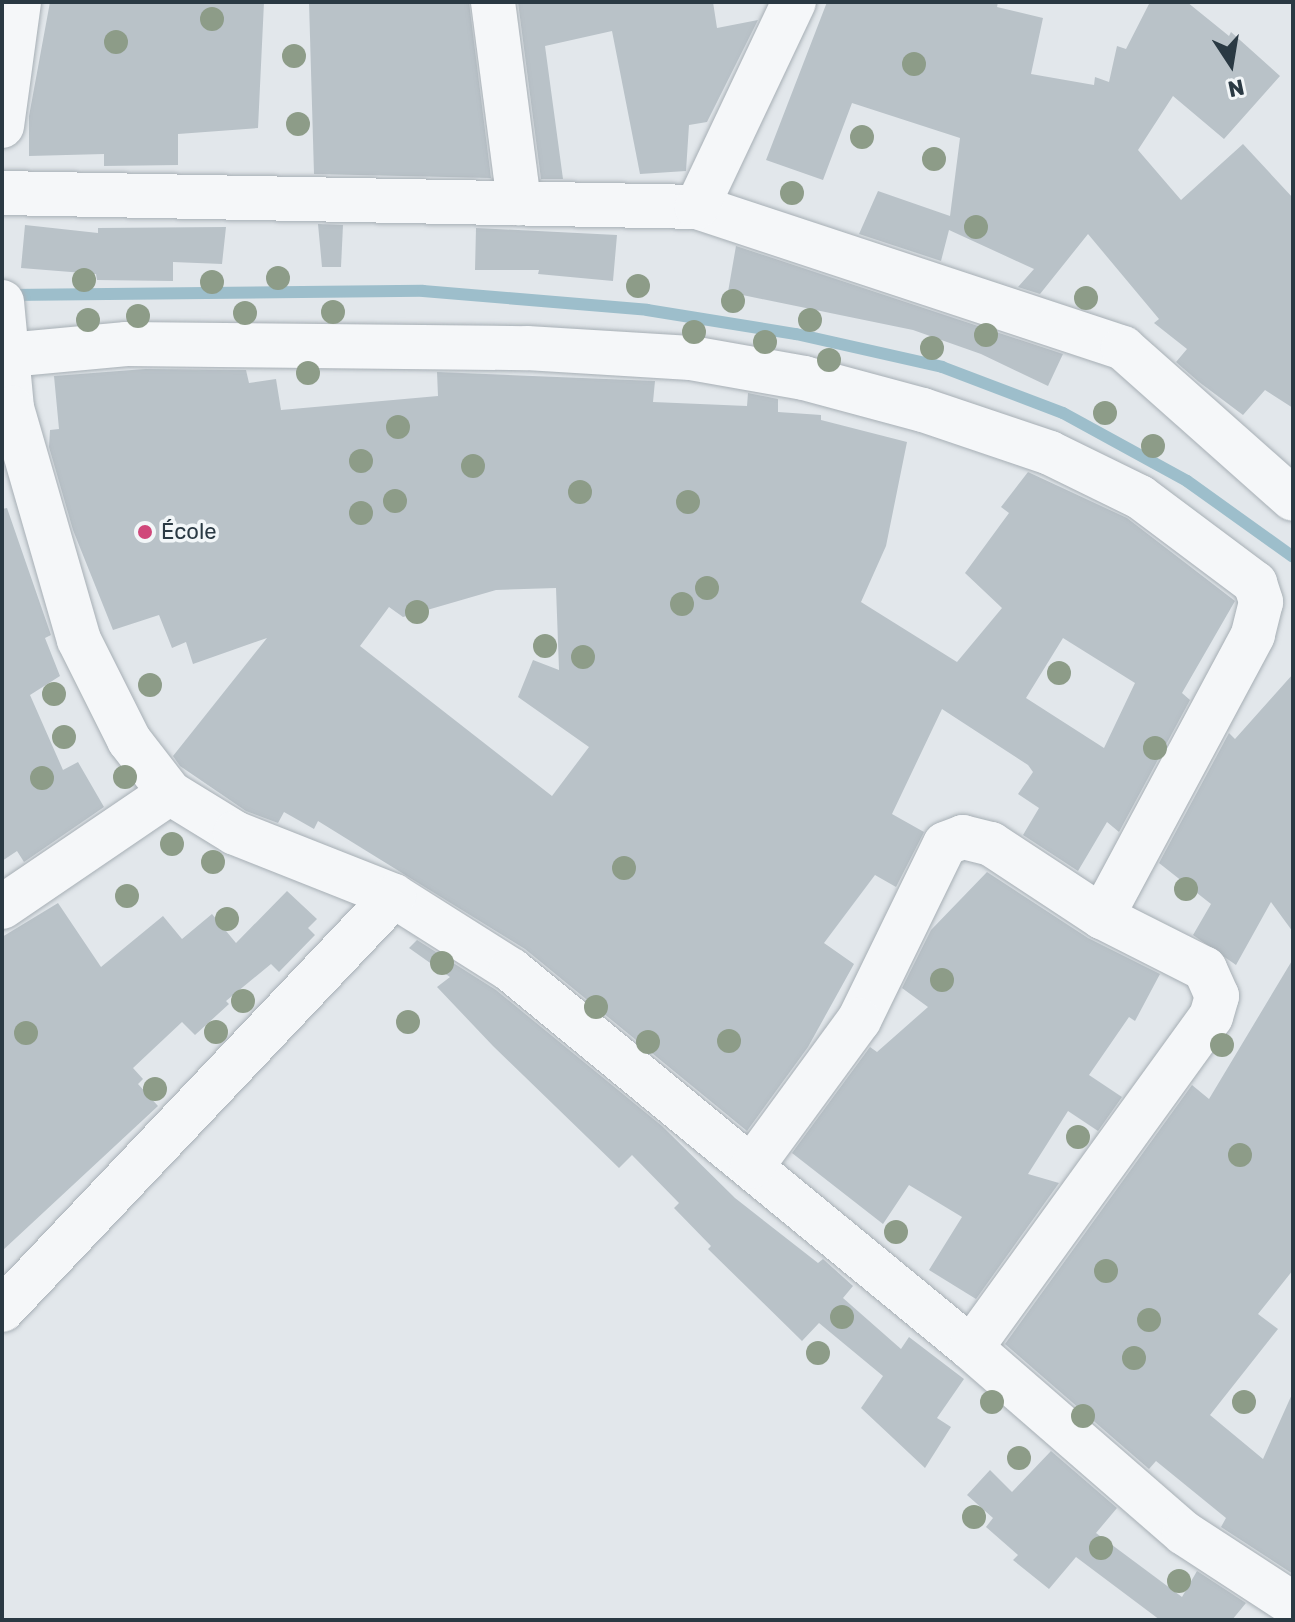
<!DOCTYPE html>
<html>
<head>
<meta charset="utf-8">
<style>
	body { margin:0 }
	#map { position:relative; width:1295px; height:1622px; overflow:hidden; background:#e2e7eb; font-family:Rubik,sans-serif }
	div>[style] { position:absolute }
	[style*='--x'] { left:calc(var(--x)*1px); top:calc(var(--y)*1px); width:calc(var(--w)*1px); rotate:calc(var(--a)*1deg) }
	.stream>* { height:12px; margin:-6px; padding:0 6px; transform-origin:6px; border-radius:6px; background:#9dbecb }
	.building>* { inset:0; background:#b9c2c8 }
	.roads { filter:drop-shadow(0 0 2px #a7afb5) drop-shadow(0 0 2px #a7afb5) }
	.minor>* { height:44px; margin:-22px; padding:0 22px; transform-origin:22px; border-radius:22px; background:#f5f7f9 }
	.trees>* { width:24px; height:24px; margin:-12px; border-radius:50%; background:#8d9c88 }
	.dots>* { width:22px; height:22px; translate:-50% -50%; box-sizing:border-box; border:4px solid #f2f6f8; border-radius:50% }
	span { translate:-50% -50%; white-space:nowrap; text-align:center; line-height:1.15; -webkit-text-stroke:7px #f2f6f8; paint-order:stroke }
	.poi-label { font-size:22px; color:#2a3943 }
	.left { translate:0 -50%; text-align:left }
	.frame { position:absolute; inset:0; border:4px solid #2a3943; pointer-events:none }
	.north { position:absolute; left:1191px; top:24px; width:80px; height:80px; -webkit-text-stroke:6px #f2f6f8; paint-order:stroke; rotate:168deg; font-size:22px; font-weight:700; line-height:32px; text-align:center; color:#2a3943 }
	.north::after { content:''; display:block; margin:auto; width:28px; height:36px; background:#2a3943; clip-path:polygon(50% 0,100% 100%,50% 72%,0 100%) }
</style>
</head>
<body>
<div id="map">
	<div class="stream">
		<div style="--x:9;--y:295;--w:414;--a:-0.6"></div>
		<div style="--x:423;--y:291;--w:225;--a:4.8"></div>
		<div style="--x:647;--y:310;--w:151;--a:9.2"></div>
		<div style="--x:796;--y:334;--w:150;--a:12.7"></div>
		<div style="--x:942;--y:367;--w:129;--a:20.8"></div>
		<div style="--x:1063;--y:413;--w:141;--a:28.7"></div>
		<div style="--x:1187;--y:481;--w:130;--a:35.6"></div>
	</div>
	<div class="building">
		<div style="clip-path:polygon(50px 2px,264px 2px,258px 128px,178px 134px,178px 165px,104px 166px,104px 154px,29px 156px,29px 116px)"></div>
		<div style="clip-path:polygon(309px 2px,469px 2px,491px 178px,314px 174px)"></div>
		<div style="clip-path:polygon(518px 2px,713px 2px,717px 28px,758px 20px,707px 122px,689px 125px,686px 171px,640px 174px,612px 31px,545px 46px,563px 179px,541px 179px)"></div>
		<div style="clip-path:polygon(827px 2px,998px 2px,997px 7px,1043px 18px,1031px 74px,1094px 85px,1095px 77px,1109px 82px,1117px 46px,1126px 49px,1150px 2px,1187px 2px,1229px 36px,1231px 32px,1280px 76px,1224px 139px,1173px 96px,1138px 150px,1181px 200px,1243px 144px,1293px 198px,1293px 408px,1265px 390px,1243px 415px,1199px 382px,1176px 362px,1187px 349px,1154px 323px,1159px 319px,1088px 234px,1040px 294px,1018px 287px,1034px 269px,949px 230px,941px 261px,859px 234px,878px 191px,950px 216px,960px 138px,852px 103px,823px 180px,766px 160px)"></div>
		<div style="clip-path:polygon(318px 224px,343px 225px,341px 267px,322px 267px)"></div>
		<div style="clip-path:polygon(25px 225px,98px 233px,98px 228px,226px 227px,222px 264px,173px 262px,173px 281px,97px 280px,96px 274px,21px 268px)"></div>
		<div style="clip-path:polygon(476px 228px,617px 235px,613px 281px,538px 274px,539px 270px,475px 270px)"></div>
		<div style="clip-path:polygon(736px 246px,1063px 354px,1048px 386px,981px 354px,913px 330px,728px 292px)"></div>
		<div style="clip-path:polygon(evenodd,145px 369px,246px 370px,249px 383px,276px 379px,281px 410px,438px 396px,437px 372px,655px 381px,653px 402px,747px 406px,748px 393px,778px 399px,778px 412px,821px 415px,821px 420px,907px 442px,886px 546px,861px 602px,957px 662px,1002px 608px,965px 573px,1009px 513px,1001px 507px,1028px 472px,1127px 518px,1235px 601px,1182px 693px,1190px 700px,1119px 832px,1107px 822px,1078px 871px,1023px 835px,1039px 808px,1018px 794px,1033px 772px,1028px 765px,942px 709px,892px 814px,924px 832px,896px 887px,875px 875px,824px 943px,854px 964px,808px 1047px,747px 1131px,525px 949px,318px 821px,314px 829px,284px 812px,278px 823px,246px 811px,180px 766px,173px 756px,267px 638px,193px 664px,186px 642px,172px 648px,159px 615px,113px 630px,73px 530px,49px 447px,50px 430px,59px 429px,54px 376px,145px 369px,556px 588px,559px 670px,533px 660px,518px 697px,589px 747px,552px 796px,360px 646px,389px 607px,403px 617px,496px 590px,556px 588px,145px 369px,1063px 638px,1135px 683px,1104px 748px,1026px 698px,1063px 638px)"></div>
		<div style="clip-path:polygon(7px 508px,51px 635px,45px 638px,60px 676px,30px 695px,63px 770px,78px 762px,104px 807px,24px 862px,17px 851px,2px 861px,2px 509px)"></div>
		<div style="clip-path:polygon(1293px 674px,1293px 932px,1271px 902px,1236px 965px,1193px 935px,1211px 904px,1159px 863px,1229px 733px,1235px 739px)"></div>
		<div style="clip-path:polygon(987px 872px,1088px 938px,1160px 974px,1135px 1021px,1129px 1017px,1089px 1075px,1122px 1097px,1098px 1131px,1068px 1111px,1028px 1174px,1059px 1183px,976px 1299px,929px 1270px,962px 1217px,909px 1185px,883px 1224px,792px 1153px,870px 1047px,877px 1052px,928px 1007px,902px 988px,931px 930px)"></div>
		<div style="clip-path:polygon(287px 891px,317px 919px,308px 928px,315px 935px,279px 972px,271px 964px,226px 1001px,229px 1004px,195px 1035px,182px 1022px,133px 1068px,143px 1079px,138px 1084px,158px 1106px,2px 1251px,2px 937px,58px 903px,101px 967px,163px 916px,182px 939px,212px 914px,236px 943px)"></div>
		<div style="clip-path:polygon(417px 940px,496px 990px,662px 1126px,735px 1198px,818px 1263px,823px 1259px,853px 1286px,843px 1298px,901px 1349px,909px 1337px,964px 1379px,937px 1418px,951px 1427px,925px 1468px,861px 1408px,883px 1376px,819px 1323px,802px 1341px,708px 1249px,711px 1246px,674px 1208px,679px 1203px,632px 1155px,619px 1168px,493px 1046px,437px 987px,450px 977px,409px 948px)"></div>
		<div style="clip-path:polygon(1293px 959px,1293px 1270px,1258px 1314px,1278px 1329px,1210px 1415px,1263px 1459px,1293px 1392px,1293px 1574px,1221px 1527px,1226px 1518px,1156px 1461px,1149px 1469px,1005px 1344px,1192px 1085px,1209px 1099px)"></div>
		<div style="clip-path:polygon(1051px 1451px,1117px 1508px,1096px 1533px,1182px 1597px,1197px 1571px,1246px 1603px,1232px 1620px,1160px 1620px,1076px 1557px,1049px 1589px,1013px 1560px,1018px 1555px,986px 1527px,993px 1518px,967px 1495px,990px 1470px,1012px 1492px)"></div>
	</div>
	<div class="roads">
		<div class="minor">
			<div style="--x:493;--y:2;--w:203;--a:82.6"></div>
			<div style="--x:2;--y:126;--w:125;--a:-82.2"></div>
			<div style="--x:2;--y:193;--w:695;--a:1.15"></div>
			<div style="--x:697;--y:207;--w:449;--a:18.3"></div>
			<div style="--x:1123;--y:348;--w:227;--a:41.6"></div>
			<div style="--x:697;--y:207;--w:227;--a:-64.7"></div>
			<div style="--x:2;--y:302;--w:106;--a:84.6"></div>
			<div style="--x:12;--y:408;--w:241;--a:73.9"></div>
			<div style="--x:79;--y:640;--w:112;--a:63.4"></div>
			<div style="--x:129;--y:740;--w:67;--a:52.3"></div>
			<div style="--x:170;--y:793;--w:76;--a:31.6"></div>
			<div style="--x:235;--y:833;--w:171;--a:21.6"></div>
			<div style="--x:394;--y:896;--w:138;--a:32.3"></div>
			<div style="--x:511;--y:970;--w:595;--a:39.41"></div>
			<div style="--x:971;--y:1348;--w:282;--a:41"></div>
			<div style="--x:1184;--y:1533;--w:130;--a:33.1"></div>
			<div style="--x:8;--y:355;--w:119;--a:-5.3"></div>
			<div style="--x:126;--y:344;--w:401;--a:0.6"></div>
			<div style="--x:527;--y:348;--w:164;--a:3.5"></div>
			<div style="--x:691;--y:358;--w:115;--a:10"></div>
			<div style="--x:804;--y:378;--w:123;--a:15.1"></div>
			<div style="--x:923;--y:410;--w:134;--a:18.7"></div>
			<div style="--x:1050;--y:453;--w:100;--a:26.1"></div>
			<div style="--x:1140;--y:497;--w:144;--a:36.8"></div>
			<div style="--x:1255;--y:583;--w:20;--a:72"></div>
			<div style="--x:1261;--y:602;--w:34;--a:104"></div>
			<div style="--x:1253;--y:635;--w:320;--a:118.2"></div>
			<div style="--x:1102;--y:917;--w:133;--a:-146.7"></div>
			<div style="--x:991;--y:844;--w:29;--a:-166"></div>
			<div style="--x:963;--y:837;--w:19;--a:159"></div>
			<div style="--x:945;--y:844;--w:196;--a:116"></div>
			<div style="--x:859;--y:1020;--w:181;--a:126.2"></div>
			<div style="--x:2;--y:907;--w:203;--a:-34.2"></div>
			<div style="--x:2;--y:1310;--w:570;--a:-46.56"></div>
			<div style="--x:971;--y:1348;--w:409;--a:-54.1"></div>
			<div style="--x:1211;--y:1017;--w:22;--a:-74"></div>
			<div style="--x:1217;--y:996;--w:30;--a:-114"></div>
			<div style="--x:1205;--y:969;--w:115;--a:-153.2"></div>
		</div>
	</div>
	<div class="trees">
		<div style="left:212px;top:19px"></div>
		<div style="left:116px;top:42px"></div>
		<div style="left:294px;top:56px"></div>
		<div style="left:914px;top:64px"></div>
		<div style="left:298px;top:124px"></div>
		<div style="left:862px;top:137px"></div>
		<div style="left:934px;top:159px"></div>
		<div style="left:792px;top:193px"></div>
		<div style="left:976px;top:227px"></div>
		<div style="left:278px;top:278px"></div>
		<div style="left:84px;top:280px"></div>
		<div style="left:212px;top:282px"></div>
		<div style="left:638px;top:286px"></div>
		<div style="left:1086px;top:298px"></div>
		<div style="left:733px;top:301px"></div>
		<div style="left:333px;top:312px"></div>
		<div style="left:245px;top:313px"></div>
		<div style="left:138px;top:316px"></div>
		<div style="left:88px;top:320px"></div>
		<div style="left:810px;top:320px"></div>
		<div style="left:694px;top:332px"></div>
		<div style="left:986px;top:335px"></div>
		<div style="left:765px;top:342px"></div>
		<div style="left:932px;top:348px"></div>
		<div style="left:829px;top:360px"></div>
		<div style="left:308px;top:373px"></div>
		<div style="left:1105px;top:413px"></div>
		<div style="left:398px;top:427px"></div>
		<div style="left:1153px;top:446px"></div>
		<div style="left:361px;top:461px"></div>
		<div style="left:473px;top:466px"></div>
		<div style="left:580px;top:492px"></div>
		<div style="left:395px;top:501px"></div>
		<div style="left:688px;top:502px"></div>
		<div style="left:361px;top:513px"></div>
		<div style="left:707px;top:588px"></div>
		<div style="left:682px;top:604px"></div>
		<div style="left:417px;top:612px"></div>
		<div style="left:545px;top:646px"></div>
		<div style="left:583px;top:657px"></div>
		<div style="left:1059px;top:673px"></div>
		<div style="left:150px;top:685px"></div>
		<div style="left:54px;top:694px"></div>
		<div style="left:64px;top:737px"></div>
		<div style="left:1155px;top:748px"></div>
		<div style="left:125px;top:777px"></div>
		<div style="left:42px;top:778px"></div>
		<div style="left:172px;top:844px"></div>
		<div style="left:213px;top:862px"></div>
		<div style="left:624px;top:868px"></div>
		<div style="left:1186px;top:889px"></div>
		<div style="left:127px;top:896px"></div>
		<div style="left:227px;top:919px"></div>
		<div style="left:442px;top:963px"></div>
		<div style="left:942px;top:980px"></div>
		<div style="left:243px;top:1001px"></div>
		<div style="left:596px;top:1007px"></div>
		<div style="left:408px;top:1022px"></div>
		<div style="left:216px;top:1032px"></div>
		<div style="left:26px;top:1033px"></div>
		<div style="left:729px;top:1041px"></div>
		<div style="left:648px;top:1042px"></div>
		<div style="left:1222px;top:1045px"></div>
		<div style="left:155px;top:1089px"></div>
		<div style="left:1078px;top:1137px"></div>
		<div style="left:1240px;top:1155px"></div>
		<div style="left:896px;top:1232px"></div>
		<div style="left:1106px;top:1271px"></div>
		<div style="left:842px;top:1317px"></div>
		<div style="left:1149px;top:1320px"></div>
		<div style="left:818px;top:1353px"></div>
		<div style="left:1134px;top:1358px"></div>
		<div style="left:992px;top:1402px"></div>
		<div style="left:1244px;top:1402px"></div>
		<div style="left:1083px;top:1416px"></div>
		<div style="left:1019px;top:1458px"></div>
		<div style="left:974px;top:1517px"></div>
		<div style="left:1101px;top:1548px"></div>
		<div style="left:1179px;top:1581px"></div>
	</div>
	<div class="dots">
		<div style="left:145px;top:532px;background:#d0477a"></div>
	</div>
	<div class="poi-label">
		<span class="left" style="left:161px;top:532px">École</span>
	</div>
	<div class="frame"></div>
	<div class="north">N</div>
</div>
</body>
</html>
